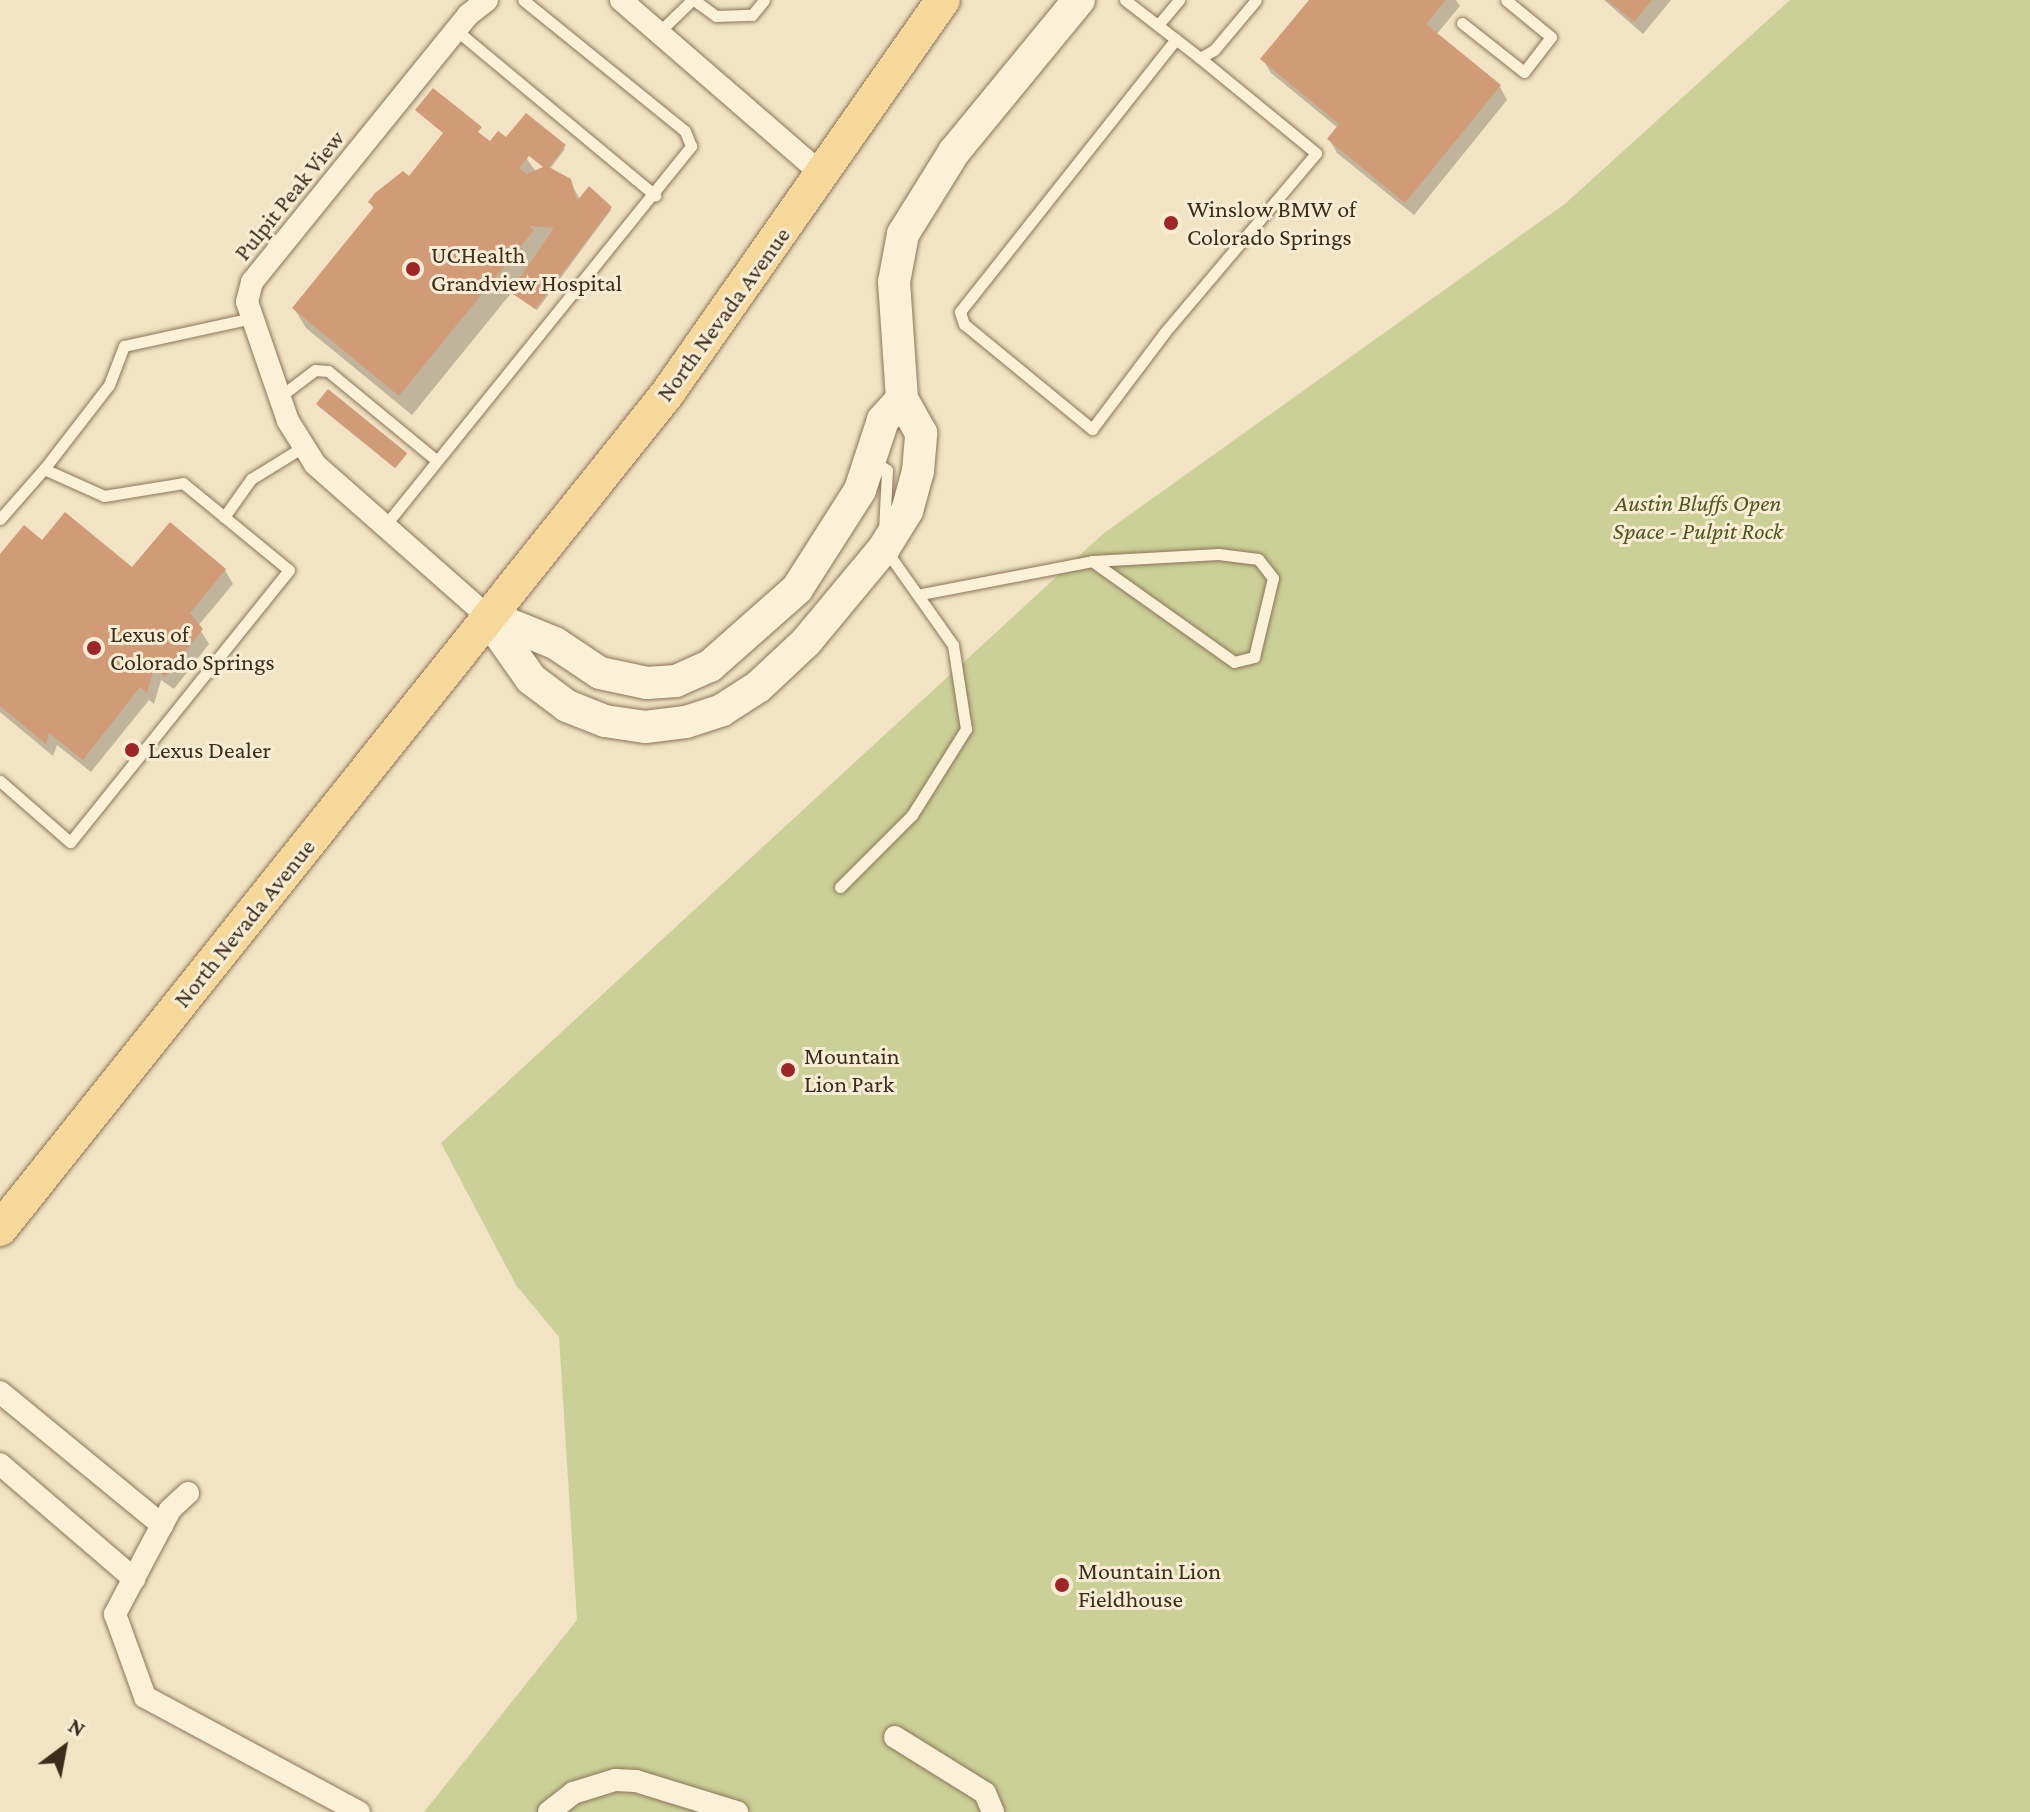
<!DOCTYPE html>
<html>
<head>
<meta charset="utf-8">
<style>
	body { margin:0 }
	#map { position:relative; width:2030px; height:1812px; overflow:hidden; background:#f1e3c4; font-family:"Crimson Pro",serif }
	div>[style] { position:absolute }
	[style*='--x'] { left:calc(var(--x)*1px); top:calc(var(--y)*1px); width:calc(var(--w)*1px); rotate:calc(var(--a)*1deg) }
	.green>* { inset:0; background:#cad097 }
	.shadow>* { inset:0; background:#0003; transform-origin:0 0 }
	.building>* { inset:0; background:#d19b78; transform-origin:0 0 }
	.roads { filter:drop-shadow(0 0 2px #8d7459) drop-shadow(0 0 2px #8d7459) }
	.service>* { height:11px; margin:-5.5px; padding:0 5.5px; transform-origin:5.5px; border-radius:5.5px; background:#fbf0d8 }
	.minor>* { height:22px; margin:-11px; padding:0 11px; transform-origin:11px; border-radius:11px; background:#fbf0d8 }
	.secondary>* { height:32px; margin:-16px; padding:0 16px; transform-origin:16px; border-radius:16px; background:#fbf0d8 }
	.primary>* { height:34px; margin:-17px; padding:0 17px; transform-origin:17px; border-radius:17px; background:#f5d89a }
	.dots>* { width:22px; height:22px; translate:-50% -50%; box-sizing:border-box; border:4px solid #f8edd4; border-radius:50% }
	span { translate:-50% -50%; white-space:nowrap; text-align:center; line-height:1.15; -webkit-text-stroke:6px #f8edd4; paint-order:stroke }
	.street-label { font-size:24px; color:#3c2c1e }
	.poi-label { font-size:24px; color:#3c2c1e }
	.left { translate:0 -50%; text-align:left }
	.park-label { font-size:24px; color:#4d5923; font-style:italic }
	.north { position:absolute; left:24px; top:1708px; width:80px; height:80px; -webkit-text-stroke:6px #f8edd4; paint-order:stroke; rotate:32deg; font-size:22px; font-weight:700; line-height:32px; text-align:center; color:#3c2c1e }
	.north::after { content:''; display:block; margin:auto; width:28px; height:36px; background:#3c2c1e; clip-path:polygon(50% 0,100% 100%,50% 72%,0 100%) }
</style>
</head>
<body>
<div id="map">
	<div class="green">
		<div style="clip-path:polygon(1790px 0,2030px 0,2030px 1812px,424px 1812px,577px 1620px,559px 1337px,516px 1285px,441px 1143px,1104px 533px,1566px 203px)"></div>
	</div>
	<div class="shadow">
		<div style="clip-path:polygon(1312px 0,1456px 0,1460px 6px,1436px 35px,1500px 87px,1507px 100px,1414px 215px,1337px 153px,1329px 139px,1338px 128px,1271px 73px,1263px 60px)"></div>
		<div style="clip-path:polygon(1604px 0,1671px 0,1643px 34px)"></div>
		<div style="clip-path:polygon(evenodd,433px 91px,480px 128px,474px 135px,490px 144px,499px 134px,512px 145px,508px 137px,526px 116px,565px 149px,550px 169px,569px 180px,581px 201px,590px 189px,611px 210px,537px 310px,512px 292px,412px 415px,306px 328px,294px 308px,374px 210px,370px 202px,376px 194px,403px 173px,409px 178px,445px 134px,417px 110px,433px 91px,517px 145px,551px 168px,537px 173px,517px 145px)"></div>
		<div style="left:328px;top:392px;width:100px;height:17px;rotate:39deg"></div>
		<div style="clip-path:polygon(42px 543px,133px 569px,225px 570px,233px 584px,198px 626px,209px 644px,174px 689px,161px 680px,154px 704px,149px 700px,91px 772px,57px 745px,53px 756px,0 712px,0 557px)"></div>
	</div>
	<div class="building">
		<div style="clip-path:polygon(1309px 0,1446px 0,1426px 24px,1501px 85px,1405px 203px,1327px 139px,1339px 124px,1260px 59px)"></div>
		<div style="clip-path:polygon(1607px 0,1652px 0,1634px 22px)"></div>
		<div style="clip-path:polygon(evenodd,433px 88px,482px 127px,478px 132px,490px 141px,498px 131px,506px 137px,526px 113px,566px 145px,549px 167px,571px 179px,577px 201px,589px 186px,612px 207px,535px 309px,510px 292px,554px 228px,529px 226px,534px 230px,399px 396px,292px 308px,374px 207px,368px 202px,375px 193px,403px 171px,409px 176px,443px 133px,415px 110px,433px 88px,529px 156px,543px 167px,527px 174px,519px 168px,529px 156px)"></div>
		<div style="left:328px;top:389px;width:102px;height:19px;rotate:39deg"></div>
		<div style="clip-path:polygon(65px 512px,132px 567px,170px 522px,226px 569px,190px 613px,203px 629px,165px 677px,154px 668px,147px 693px,140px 687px,83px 760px,49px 733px,46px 744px,0 706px,0 554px,24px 525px,42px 540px)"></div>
	</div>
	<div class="roads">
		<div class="service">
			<div style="--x:694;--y:0;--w:27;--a:36"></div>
			<div style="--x:716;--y:16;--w:36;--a:-2"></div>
			<div style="--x:752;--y:15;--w:19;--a:-51"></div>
			<div style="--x:1125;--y:0;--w:95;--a:37.7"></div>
			<div style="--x:1200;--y:58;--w:16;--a:-30"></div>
			<div style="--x:1214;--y:50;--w:65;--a:-50"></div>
			<div style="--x:1462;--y:23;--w:79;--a:38.3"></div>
			<div style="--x:1524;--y:72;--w:44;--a:-52.4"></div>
			<div style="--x:1551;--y:37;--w:58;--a:-140.6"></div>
			<div style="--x:1158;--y:25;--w:33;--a:-50"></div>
			<div style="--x:456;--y:30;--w:259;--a:39.7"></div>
			<div style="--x:659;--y:32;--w:46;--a:-44.1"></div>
			<div style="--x:1176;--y:39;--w:348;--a:128.4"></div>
			<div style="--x:960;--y:312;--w:13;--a:72"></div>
			<div style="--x:964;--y:324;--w:166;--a:39.4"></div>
			<div style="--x:1092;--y:429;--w:121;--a:-53"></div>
			<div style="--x:1165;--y:332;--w:234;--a:-49.8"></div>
			<div style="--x:1316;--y:153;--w:150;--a:-140.7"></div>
			<div style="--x:278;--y:398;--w:46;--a:-37.1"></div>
			<div style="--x:315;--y:370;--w:13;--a:4"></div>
			<div style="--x:328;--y:371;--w:140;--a:39.5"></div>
			<div style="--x:873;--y:460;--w:17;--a:36"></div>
			<div style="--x:887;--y:470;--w:62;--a:92.8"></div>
			<div style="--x:44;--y:469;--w:106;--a:-52.3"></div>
			<div style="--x:109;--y:385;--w:42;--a:-69"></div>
			<div style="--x:124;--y:346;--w:131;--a:-12.3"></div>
			<div style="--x:224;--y:517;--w:47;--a:-54.6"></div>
			<div style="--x:251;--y:479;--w:61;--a:-31.6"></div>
			<div style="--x:0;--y:519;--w:67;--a:-48.7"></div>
			<div style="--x:44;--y:469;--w:66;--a:24.2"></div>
			<div style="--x:104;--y:496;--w:80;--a:-9.3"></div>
			<div style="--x:183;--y:483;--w:137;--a:39.4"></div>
			<div style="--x:289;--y:570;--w:349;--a:128.8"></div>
			<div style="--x:70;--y:842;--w:93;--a:-138.9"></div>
			<div style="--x:383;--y:528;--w:491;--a:-51.1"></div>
			<div style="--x:691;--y:146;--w:16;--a:-112"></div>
			<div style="--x:685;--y:131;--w:208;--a:-141"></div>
			<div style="--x:921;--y:594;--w:174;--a:-10.9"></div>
			<div style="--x:1092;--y:561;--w:174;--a:35.4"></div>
			<div style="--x:1234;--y:662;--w:21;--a:-14"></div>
			<div style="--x:1254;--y:657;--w:81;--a:-76.5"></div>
			<div style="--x:1273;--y:578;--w:24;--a:-128"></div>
			<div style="--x:1258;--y:559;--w:40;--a:-172.9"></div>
			<div style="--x:1218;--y:554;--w:126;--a:176.8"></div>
			<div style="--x:840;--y:887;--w:102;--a:-45"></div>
			<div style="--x:912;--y:815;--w:102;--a:-57.9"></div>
			<div style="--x:966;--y:729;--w:85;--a:-98.8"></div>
			<div style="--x:953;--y:645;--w:118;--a:-125.3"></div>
		</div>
		<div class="minor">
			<div style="--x:621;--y:0;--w:267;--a:40.9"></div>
			<div style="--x:486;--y:615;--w:228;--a:-138.6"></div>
			<div style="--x:315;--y:464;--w:51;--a:-122.1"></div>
			<div style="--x:288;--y:421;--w:126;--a:-109"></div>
			<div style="--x:247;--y:302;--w:21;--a:-76"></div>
			<div style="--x:252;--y:282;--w:343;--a:-51"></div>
			<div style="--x:468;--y:15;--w:24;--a:-38"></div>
			<div style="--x:0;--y:1392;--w:210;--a:39.4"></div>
			<div style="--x:0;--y:1464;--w:177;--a:40.6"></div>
			<div style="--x:188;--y:1493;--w:25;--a:137"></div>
			<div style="--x:170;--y:1510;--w:118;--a:117.9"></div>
			<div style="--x:115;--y:1614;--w:88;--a:70.1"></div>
			<div style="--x:145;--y:1697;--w:243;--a:28.3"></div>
			<div style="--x:895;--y:1737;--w:106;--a:31.9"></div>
			<div style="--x:985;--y:1793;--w:21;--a:67"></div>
			<div style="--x:549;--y:1812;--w:31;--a:-38"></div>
			<div style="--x:573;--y:1793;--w:44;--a:-17.2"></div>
			<div style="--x:615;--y:1780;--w:21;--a:3"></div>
			<div style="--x:636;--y:1781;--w:106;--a:17.1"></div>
		</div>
		<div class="secondary">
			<div style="--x:486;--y:615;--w:78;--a:54.9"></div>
			<div style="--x:531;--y:679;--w:45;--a:36.9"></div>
			<div style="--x:567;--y:706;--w:41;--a:21.5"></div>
			<div style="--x:605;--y:721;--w:40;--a:8.5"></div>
			<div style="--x:645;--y:727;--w:41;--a:-7"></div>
			<div style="--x:686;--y:722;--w:38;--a:-18"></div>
			<div style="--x:722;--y:710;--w:43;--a:-32.6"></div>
			<div style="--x:758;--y:687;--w:66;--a:-43.2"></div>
			<div style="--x:806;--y:642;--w:122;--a:-50.3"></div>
			<div style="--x:884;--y:548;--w:44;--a:-58.1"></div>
			<div style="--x:907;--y:511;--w:41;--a:-74.6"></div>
			<div style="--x:918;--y:471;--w:38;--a:-85"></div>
			<div style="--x:921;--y:433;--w:39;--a:-119"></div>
			<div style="--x:902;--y:399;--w:117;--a:-93.9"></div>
			<div style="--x:894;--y:282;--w:49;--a:-79.4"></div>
			<div style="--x:903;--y:234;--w:97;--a:-58.1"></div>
			<div style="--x:954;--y:152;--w:197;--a:-50.6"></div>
			<div style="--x:486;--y:615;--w:74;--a:22.1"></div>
			<div style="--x:555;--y:643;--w:54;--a:33.7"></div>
			<div style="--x:600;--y:673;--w:48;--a:12"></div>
			<div style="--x:647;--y:683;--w:29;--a:-4"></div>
			<div style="--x:676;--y:681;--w:37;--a:-24"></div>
			<div style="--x:710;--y:666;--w:116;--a:-41.5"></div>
			<div style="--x:797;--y:589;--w:117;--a:-57.5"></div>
			<div style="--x:860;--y:490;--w:74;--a:-71.8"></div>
			<div style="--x:883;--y:420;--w:28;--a:-48"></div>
		</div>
		<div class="primary">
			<div style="--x:0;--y:1229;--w:1069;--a:-51.38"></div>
			<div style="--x:667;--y:394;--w:481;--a:-55"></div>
		</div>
	</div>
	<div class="dots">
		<div style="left:1171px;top:223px;background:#9f2628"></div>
		<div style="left:413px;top:269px;background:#9f2628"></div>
		<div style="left:94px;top:648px;background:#9f2628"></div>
		<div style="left:132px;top:750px;background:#9f2628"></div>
		<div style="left:788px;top:1070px;background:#9f2628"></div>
		<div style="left:1062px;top:1585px;background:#9f2628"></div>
	</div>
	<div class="street-label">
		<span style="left:289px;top:195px;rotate:-51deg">Pulpit Peak View</span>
		<span style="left:723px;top:314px;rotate:-54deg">North Nevada Avenue</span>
		<span style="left:244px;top:923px;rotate:-51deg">North Nevada Avenue</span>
	</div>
	<div class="poi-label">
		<span class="left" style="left:1187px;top:223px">Winslow BMW of<br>Colorado Springs</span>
		<span class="left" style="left:431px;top:269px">UCHealth<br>Grandview Hospital</span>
		<span class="left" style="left:110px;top:648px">Lexus of<br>Colorado Springs</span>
		<span class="left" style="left:148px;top:750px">Lexus Dealer</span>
		<span class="left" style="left:804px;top:1070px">Mountain<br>Lion Park</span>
		<span class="left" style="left:1078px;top:1585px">Mountain Lion<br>Fieldhouse</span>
	</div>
	<div class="park-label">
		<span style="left:1698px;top:517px">Austin Bluffs Open<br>Space - Pulpit Rock</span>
	</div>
	<div class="north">N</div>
</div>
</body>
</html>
